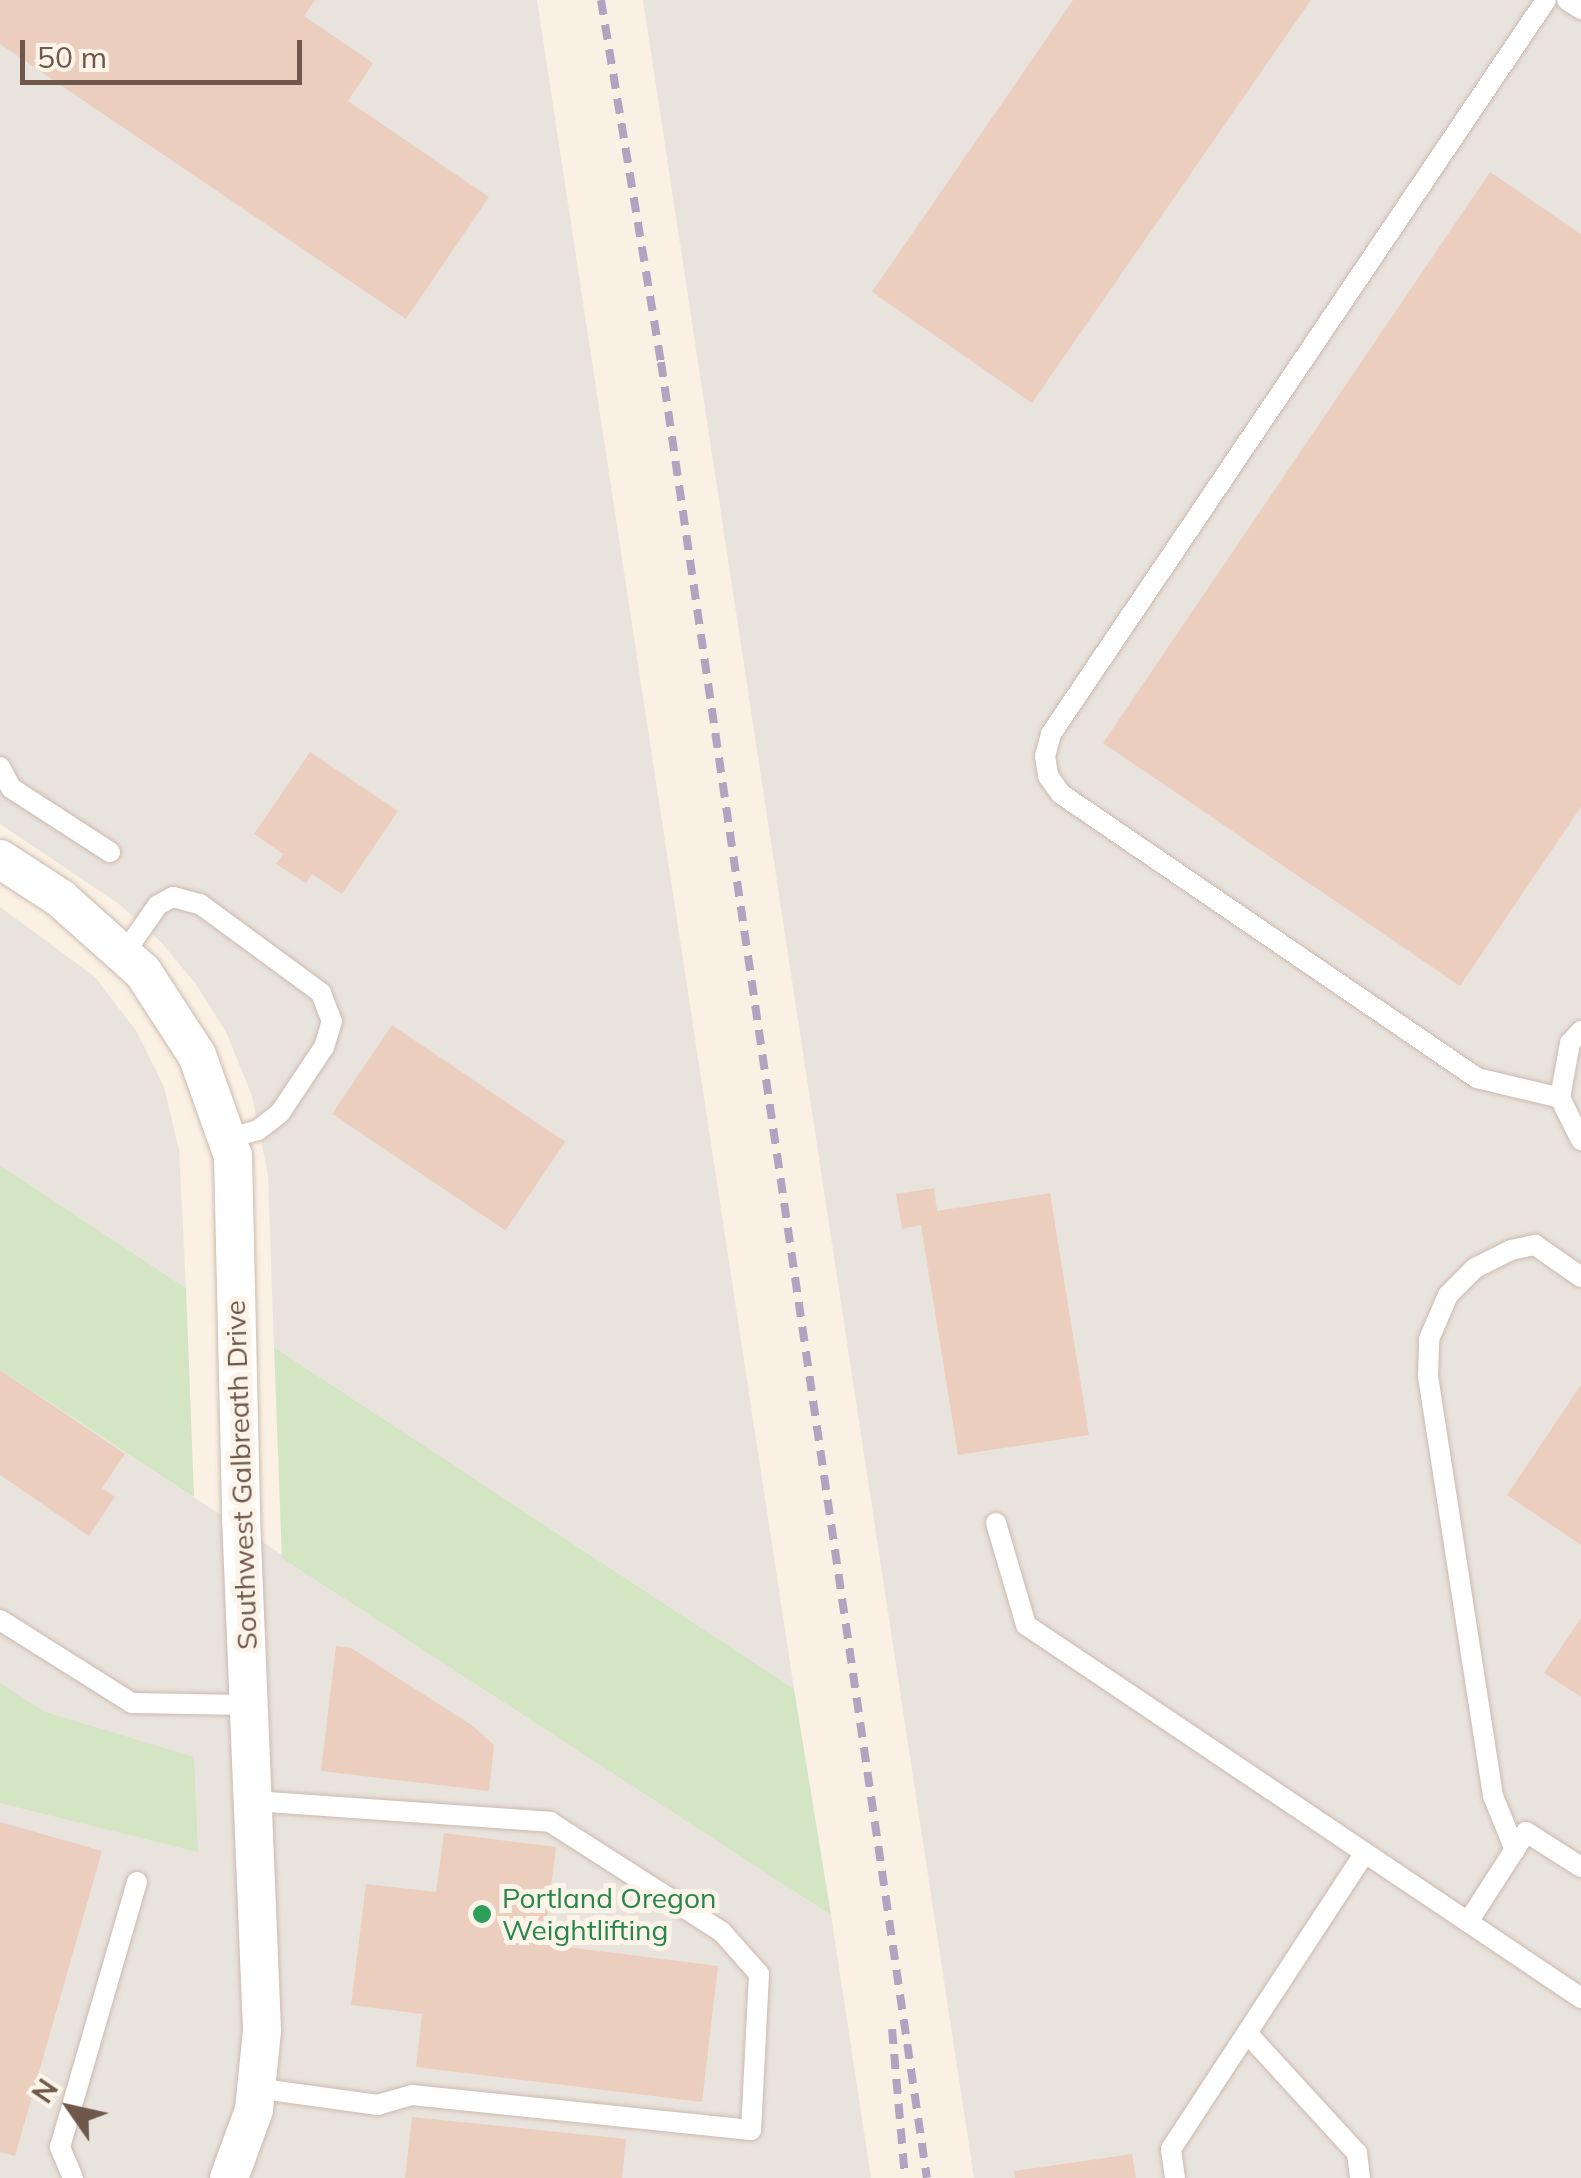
<!DOCTYPE html>
<html>
<head>
<meta charset="utf-8">
<style>
	body { margin:0 }
	#map { position:relative; width:1581px; height:2178px; overflow:hidden; background:#faf0e3; font-family:Mulish,sans-serif }
	div>[style] { position:absolute }
	[style*='--x'] { left:calc(var(--x)*1px); top:calc(var(--y)*1px); width:calc(var(--w)*1px); rotate:calc(var(--a)*1deg) }
	.industrial>* { inset:0; background:#e9e3de }
	.green>* { inset:0; background:#d3e5c3 }
	.building>* { inset:0; background:#eccebe; transform-origin:0 0 }
	.roads { filter:drop-shadow(0 0 2px #ccbaae) drop-shadow(0 0 2px #ccbaae) }
	.service>* { height:20px; margin:-10px; padding:0 10px; transform-origin:10px; border-radius:10px; background:#fff }
	.minor>* { height:38px; margin:-19px; padding:0 19px; transform-origin:19px; border-radius:19px; background:#fff }
	.rail>* { height:8px; margin-top:-4px; transform-origin:0; background:repeating-linear-gradient(90deg,#b2a4c1 0 15px,transparent 0 25px) }
	.dots>* { width:28px; height:28px; translate:-50% -50%; box-sizing:border-box; border:5px solid #fdf4e9; border-radius:50% }
	span { translate:-50% -50%; white-space:nowrap; text-align:center; line-height:1.15; -webkit-text-stroke:10px #fdf4e9; paint-order:stroke }
	.street-label { font-size:28px; color:#6f574c }
	.leisure-label { font-size:28px; color:#27864d }
	.left { translate:0 -50%; text-align:left }
	.north { position:absolute; left:20px; top:2058px; width:100px; height:100px; -webkit-text-stroke:8px #fdf4e9; paint-order:stroke; rotate:304deg; font-size:28px; font-weight:700; line-height:40px; text-align:center; color:#6f574c }
	.north::after { content:''; display:block; margin:auto; width:35px; height:45px; background:#6f574c; clip-path:polygon(50% 0,100% 100%,50% 72%,0 100%) }
	.scale { position:absolute; left:20px; top:40px; width:282px; height:45px; box-sizing:border-box; border:5px solid #6f574c; border-top:0; padding-left:12px; font-size:30px; line-height:35px; white-space:nowrap; color:#6f574c; -webkit-text-stroke:8px #fdf4e9; paint-order:stroke }
</style>
</head>
<body>
<div id="map">
	<div class="industrial">
		<div style="clip-path:polygon(0 0,537px 0,794px 1689px,274px 1347px,268px 1175px,252px 1096px,227px 1034px,196px 984px,161px 942px,119px 904px,0 824px)"></div>
		<div style="clip-path:polygon(643px 0,1581px 0,1581px 2178px,974px 2178px)"></div>
		<div style="clip-path:polygon(0 907px,95px 977px,137px 1032px,164px 1087px,179px 1150px,186px 1288px,0 1165px)"></div>
		<div style="clip-path:polygon(0 1370px,831px 1915px,871px 2178px,0 2178px)"></div>
	</div>
	<div class="green">
		<div style="clip-path:polygon(0 1165px,186px 1288px,194px 1497px,0 1370px)"></div>
		<div style="clip-path:polygon(274px 1347px,794px 1689px,831px 1915px,282px 1558px)"></div>
		<div style="clip-path:polygon(0 1683px,45px 1712px,194px 1757px,198px 1852px,0 1803px)"></div>
	</div>
	<div class="building">
		<div style="clip-path:polygon(0 0,315px 0,304px 16px,373px 63px,348px 101px,489px 197px,406px 319px,0 44px)"></div>
		<div style="clip-path:polygon(1073px 0,1311px 0,1032px 403px,872px 292px)"></div>
		<div style="clip-path:polygon(1490px 172px,1581px 234px,1581px 807px,1460px 986px,1103px 743px)"></div>
		<div style="clip-path:polygon(310px 752px,398px 811px,342px 894px,312px 874px,306px 883px,276px 864px,283px 854px,254px 834px)"></div>
		<div style="left:392px;top:1025px;width:209px;height:107px;rotate:34deg"></div>
		<div style="clip-path:polygon(934px 1188px,937px 1211px,1050px 1193px,1089px 1435px,958px 1455px,921px 1225px,902px 1229px,896px 1194px)"></div>
		<div style="clip-path:polygon(0 1370px,125px 1454px,102px 1488px,115px 1497px,89px 1536px,0 1475px)"></div>
		<div style="clip-path:polygon(1581px 1385px,1581px 1545px,1507px 1495px)"></div>
		<div style="clip-path:polygon(1581px 1618px,1581px 1697px,1544px 1673px)"></div>
		<div style="clip-path:polygon(336px 1646px,351px 1648px,473px 1726px,494px 1745px,489px 1791px,321px 1771px)"></div>
		<div style="clip-path:polygon(0 1822px,102px 1851px,15px 2156px,0 2152px)"></div>
		<div style="clip-path:polygon(444px 1833px,556px 1847px,544px 1944px,718px 1966px,702px 2102px,416px 2067px,422px 2014px,351px 2005px,366px 1884px,436px 1892px)"></div>
		<div style="clip-path:polygon(412px 2117px,626px 2139px,622px 2178px,405px 2178px)"></div>
		<div style="clip-path:polygon(1132px 2154px,1136px 2178px,1015px 2178px,1014px 2171px)"></div>
	</div>
	<div class="roads">
		<div class="service">
			<div style="--x:1546;--y:0;--w:885;--a:124"></div>
			<div style="--x:1051;--y:734;--w:23;--a:105"></div>
			<div style="--x:1045;--y:756;--w:20;--a:81"></div>
			<div style="--x:1048;--y:776;--w:22;--a:54"></div>
			<div style="--x:1061;--y:794;--w:504;--a:34.32"></div>
			<div style="--x:1477;--y:1078;--w:85;--a:13.5"></div>
			<div style="--x:1567;--y:0;--w:17;--a:33"></div>
			<div style="--x:0;--y:767;--w:24;--a:62"></div>
			<div style="--x:11;--y:788;--w:118;--a:32.9"></div>
			<div style="--x:123;--y:955;--w:61;--a:-55"></div>
			<div style="--x:158;--y:905;--w:17;--a:-28"></div>
			<div style="--x:173;--y:897;--w:28;--a:15"></div>
			<div style="--x:200;--y:904;--w:150;--a:36.3"></div>
			<div style="--x:321;--y:993;--w:30;--a:69"></div>
			<div style="--x:332;--y:1021;--w:27;--a:107"></div>
			<div style="--x:324;--y:1047;--w:79;--a:123.7"></div>
			<div style="--x:280;--y:1113;--w:28;--a:142"></div>
			<div style="--x:258;--y:1130;--w:32;--a:164"></div>
			<div style="--x:1581;--y:1031;--w:16;--a:133"></div>
			<div style="--x:1570;--y:1043;--w:56;--a:100.3"></div>
			<div style="--x:1560;--y:1098;--w:47;--a:63.4"></div>
			<div style="--x:996;--y:1523;--w:106;--a:73.6"></div>
			<div style="--x:1026;--y:1625;--w:669;--a:33.9"></div>
			<div style="--x:0;--y:1620;--w:156;--a:32.2"></div>
			<div style="--x:132;--y:1703;--w:116;--a:1"></div>
			<div style="--x:253;--y:1801;--w:298;--a:4"></div>
			<div style="--x:550;--y:1822;--w:204;--a:32.6"></div>
			<div style="--x:722;--y:1932;--w:56;--a:48.6"></div>
			<div style="--x:759;--y:1974;--w:156;--a:92.9"></div>
			<div style="--x:751;--y:2130;--w:341;--a:-174.1"></div>
			<div style="--x:412;--y:2095;--w:35;--a:164"></div>
			<div style="--x:378;--y:2105;--w:123;--a:-172.1"></div>
			<div style="--x:1515;--y:1850;--w:58;--a:-112.2"></div>
			<div style="--x:1493;--y:1796;--w:425;--a:-98.8"></div>
			<div style="--x:1428;--y:1376;--w:37;--a:-88"></div>
			<div style="--x:1429;--y:1339;--w:48;--a:-66.6"></div>
			<div style="--x:1448;--y:1295;--w:38;--a:-45"></div>
			<div style="--x:1475;--y:1268;--w:40;--a:-26.6"></div>
			<div style="--x:1511;--y:1250;--w:25;--a:-12"></div>
			<div style="--x:1535;--y:1245;--w:56;--a:34.8"></div>
			<div style="--x:1468;--y:1922;--w:107;--a:-57.2"></div>
			<div style="--x:1526;--y:1832;--w:65;--a:32.5"></div>
			<div style="--x:1247;--y:2033;--w:163;--a:47.5"></div>
			<div style="--x:1357;--y:2153;--w:25;--a:83"></div>
			<div style="--x:73;--y:2178;--w:34;--a:-113"></div>
			<div style="--x:60;--y:2147;--w:276;--a:-73.8"></div>
			<div style="--x:1175;--y:2178;--w:29;--a:-98"></div>
			<div style="--x:1171;--y:2149;--w:354;--a:-56.8"></div>
		</div>
		<div class="minor">
			<div style="--x:0;--y:859;--w:72;--a:33"></div>
			<div style="--x:60;--y:898;--w:111;--a:41.7"></div>
			<div style="--x:143;--y:972;--w:99;--a:57"></div>
			<div style="--x:197;--y:1055;--w:107;--a:70.4"></div>
			<div style="--x:233;--y:1156;--w:360;--a:88.7"></div>
			<div style="--x:241;--y:1516;--w:515;--a:87.66"></div>
			<div style="--x:262;--y:2031;--w:79;--a:95.8"></div>
			<div style="--x:254;--y:2110;--w:72;--a:110.2"></div>
		</div>
	</div>
	<div class="rail">
		<div style="--x:601;--y:0;--w:367;--a:80.6"></div>
		<div style="--x:661;--y:362;--w:1835;--a:81.67"></div>
		<div style="--x:892;--y:2029;--w:150;--a:85"></div>
	</div>
	<div class="dots">
		<div style="left:482px;top:1914px;background:#2e9e5b"></div>
	</div>
	<div class="street-label">
		<span style="left:241px;top:1475px;rotate:-92deg">Southwest Galbreath Drive</span>
	</div>
	<div class="leisure-label">
		<span class="left" style="left:502px;top:1914px">Portland Oregon<br>Weightlifting</span>
	</div>
	<div class="north">N</div>
	<div class="scale">50 m</div>
</div>
</body>
</html>
